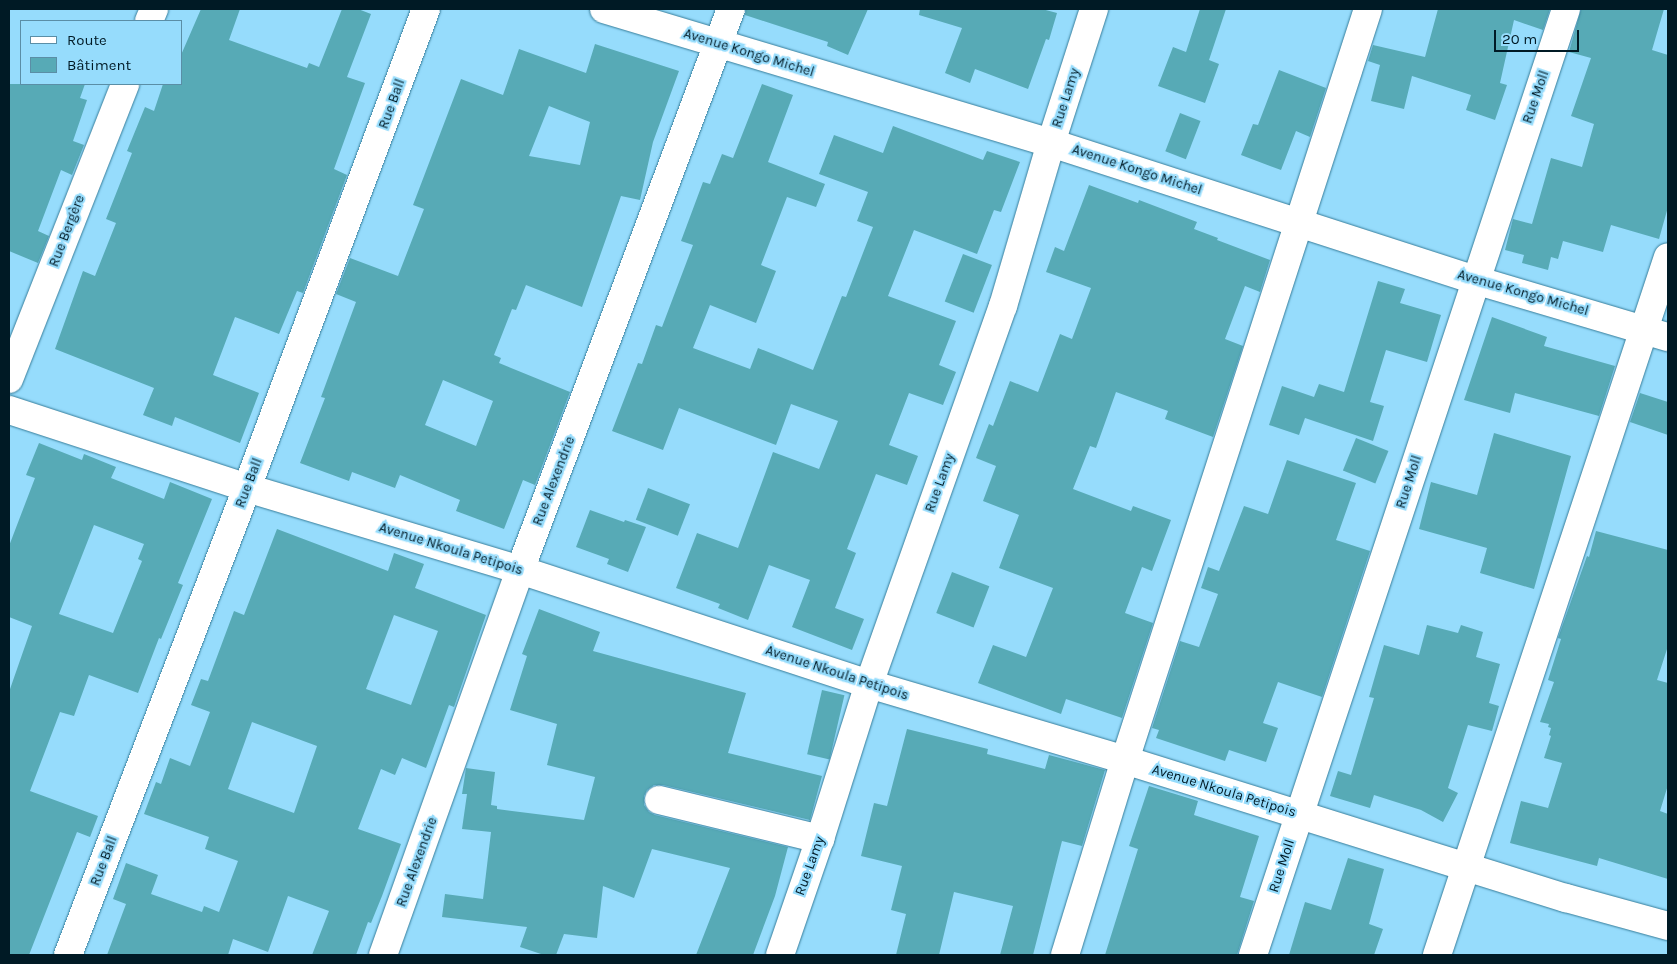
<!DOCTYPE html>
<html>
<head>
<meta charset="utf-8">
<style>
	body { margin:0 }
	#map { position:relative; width:1677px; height:964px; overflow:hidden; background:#96dcfc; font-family:Karla,sans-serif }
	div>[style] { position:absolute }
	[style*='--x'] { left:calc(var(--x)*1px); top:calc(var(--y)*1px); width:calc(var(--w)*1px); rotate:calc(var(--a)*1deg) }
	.building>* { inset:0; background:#57aab6; transform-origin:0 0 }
	.roads { filter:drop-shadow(0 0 1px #377d9a) drop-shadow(0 0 1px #377d9a) }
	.minor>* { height:28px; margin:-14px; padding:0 14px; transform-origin:14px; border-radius:14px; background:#fff }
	span { translate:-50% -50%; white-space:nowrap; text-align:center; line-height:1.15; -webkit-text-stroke:4.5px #96dcfc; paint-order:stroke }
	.street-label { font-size:14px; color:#001a25 }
	.frame { position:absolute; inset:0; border:10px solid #001a25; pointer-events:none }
	.legend { position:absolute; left:20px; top:20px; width:162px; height:65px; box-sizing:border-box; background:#96dcfc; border:1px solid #5a8ea6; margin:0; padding:6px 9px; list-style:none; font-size:15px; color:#001a25 }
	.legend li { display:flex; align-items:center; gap:10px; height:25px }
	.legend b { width:25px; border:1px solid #5a8ea6 }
	.scale { position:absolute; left:1494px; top:30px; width:85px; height:22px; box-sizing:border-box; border:2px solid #001a25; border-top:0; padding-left:6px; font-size:15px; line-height:18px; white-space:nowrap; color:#001a25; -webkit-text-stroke:4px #96dcfc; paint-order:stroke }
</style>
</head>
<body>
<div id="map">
	<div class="building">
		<div style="clip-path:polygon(201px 9px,240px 9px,229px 40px,307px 68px,309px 63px,319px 67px,342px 9px,358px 9px,371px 14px,347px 77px,365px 83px,334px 169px,347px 175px,303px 293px,297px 291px,279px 334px,235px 317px,213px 375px,259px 393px,240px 443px,175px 417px,172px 426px,143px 415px,154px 388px,55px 349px,83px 271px,95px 276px,116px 223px,106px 219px,132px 153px,127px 151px,145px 107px,154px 111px,163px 84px,181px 84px,181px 55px)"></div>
		<div style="clip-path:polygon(746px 9px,868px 9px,848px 55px,827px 46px,828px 42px,745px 15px)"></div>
		<div style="clip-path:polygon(920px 9px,1042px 9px,1057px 13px,1049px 40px,1046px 39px,1028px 89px,975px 69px,970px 83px,945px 73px,962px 28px,919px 15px)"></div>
		<div style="clip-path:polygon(1200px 9px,1226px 9px,1209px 60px,1219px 64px,1205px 103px,1158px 86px,1173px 47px,1186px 52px)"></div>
		<div style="clip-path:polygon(1438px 9px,1550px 9px,1543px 30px,1514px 20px,1500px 83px,1507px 85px,1495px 120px,1466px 110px,1471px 95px,1412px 76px,1404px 109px,1371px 101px,1380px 65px,1368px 61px,1373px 45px,1425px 57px)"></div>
		<div style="clip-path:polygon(1581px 9px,1664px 9px,1652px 50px,1668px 55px,1668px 207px,1659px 239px,1611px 225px,1603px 252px,1563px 241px,1558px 259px,1551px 257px,1548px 270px,1522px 263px,1524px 255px,1505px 250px,1513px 219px,1532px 224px,1551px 158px,1582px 167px,1594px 124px,1571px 116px,1591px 58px,1569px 52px)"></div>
		<div style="clip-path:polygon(evenodd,595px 44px,679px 71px,653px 142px,640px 200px,621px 196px,582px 307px,526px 285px,516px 310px,512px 309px,494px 355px,501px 358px,499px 363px,570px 392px,535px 485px,523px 480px,504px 529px,456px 511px,460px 500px,400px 475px,395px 488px,352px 472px,349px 481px,300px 463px,325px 398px,321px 397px,356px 302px,336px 294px,350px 258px,398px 276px,424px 209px,413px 205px,461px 79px,503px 95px,519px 49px,586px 73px,595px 44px,549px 106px,590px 122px,580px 165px,529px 156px,549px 106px,595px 44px,443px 380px,493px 401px,476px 446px,425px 425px,443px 380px)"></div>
		<div style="clip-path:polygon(1279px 70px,1326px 88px,1310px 137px,1296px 131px,1281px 170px,1241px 155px,1253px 124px,1258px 125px)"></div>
		<div style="clip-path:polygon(9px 84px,85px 84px,80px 98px,87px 100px,73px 141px,84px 145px,72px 175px,61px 170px,38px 231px,49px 236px,38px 263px,9px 251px)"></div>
		<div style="clip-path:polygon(762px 84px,793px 95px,768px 162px,825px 184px,816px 207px,787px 197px,761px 265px,776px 271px,756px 323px,710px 305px,693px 348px,750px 369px,758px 348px,813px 370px,842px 296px,846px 297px,873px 227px,857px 221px,868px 192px,819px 174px,834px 135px,883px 153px,893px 126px,983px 160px,987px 151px,1020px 162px,1001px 212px,994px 210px,977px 254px,914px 230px,888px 296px,956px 321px,939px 365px,956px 372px,943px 405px,909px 393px,889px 445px,918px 456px,907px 485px,876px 474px,847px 549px,856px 553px,835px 608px,864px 619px,852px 650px,792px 627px,810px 580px,769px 565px,748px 620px,718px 608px,720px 604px,676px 588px,697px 533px,738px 548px,773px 452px,819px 469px,838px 421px,791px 404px,776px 445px,679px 408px,663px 450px,612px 431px,638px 363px,642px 364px,656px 325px,662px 327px,693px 245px,681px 241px,703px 182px,710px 184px,722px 154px,733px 158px)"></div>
		<div style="left:1180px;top:113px;width:22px;height:41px;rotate:21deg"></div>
		<div style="clip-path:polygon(1089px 185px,1138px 203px,1139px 200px,1197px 222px,1194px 229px,1218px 238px,1217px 240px,1270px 260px,1260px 292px,1245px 286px,1225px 339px,1243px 346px,1213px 437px,1165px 419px,1168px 411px,1116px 392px,1096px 448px,1090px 446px,1073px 489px,1131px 511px,1133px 506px,1171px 520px,1152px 571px,1142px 567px,1125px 613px,1153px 623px,1122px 718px,1066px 699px,1061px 714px,978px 683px,993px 645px,1026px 657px,1053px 588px,999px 568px,1019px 515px,983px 501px,996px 466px,976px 458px,989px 424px,993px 426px,1010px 381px,1038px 392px,1060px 334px,1072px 339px,1091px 288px,1046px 272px,1055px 247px,1064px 251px)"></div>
		<div style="left:963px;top:254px;width:31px;height:51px;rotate:21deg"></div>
		<div style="clip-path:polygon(1378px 281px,1405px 289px,1400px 303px,1441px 315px,1427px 362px,1386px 350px,1370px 402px,1384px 406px,1373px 441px,1305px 418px,1299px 435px,1269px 425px,1282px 386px,1314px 397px,1319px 384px,1344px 392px)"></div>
		<div style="clip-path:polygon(1492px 317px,1547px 337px,1544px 346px,1615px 366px,1599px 416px,1515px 393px,1510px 413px,1464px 400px)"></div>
		<div style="clip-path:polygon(1640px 393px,1668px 402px,1668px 435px,1630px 422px)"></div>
		<div style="clip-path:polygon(1494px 433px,1571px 456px,1534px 589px,1480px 573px,1487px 548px,1419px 529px,1431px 482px,1477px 495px)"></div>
		<div style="left:1356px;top:438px;width:35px;height:35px;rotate:22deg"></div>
		<div style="clip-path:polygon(evenodd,39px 443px,82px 460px,84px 454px,116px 467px,111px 478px,164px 499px,170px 482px,212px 499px,178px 583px,183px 585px,161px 639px,159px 638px,138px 693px,89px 675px,74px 716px,60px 712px,30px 791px,98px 816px,90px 837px,77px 832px,29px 955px,9px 955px,9px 692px,32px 626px,9px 617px,9px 546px,35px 478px,26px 475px,39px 443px,94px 525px,144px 544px,138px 559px,142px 561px,113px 633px,59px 614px,94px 525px)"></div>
		<div style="clip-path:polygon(1287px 460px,1356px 483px,1336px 540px,1370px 551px,1322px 697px,1278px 682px,1263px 723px,1278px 728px,1266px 762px,1229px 750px,1225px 761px,1156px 738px,1159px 730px,1152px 728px,1180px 641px,1199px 647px,1218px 594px,1201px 588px,1208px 567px,1219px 571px,1244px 506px,1268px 514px)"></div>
		<div style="left:648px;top:488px;width:45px;height:34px;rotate:21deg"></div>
		<div style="clip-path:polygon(590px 510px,624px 522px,625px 520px,646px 527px,628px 572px,607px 564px,609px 559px,576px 547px)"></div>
		<div style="clip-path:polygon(evenodd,277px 529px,388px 571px,394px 553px,424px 564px,415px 588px,486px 615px,454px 707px,449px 705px,426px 768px,402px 758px,395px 775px,381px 769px,358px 829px,401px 844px,382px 896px,371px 923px,368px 922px,356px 955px,312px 955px,329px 911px,288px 896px,268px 952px,233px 939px,228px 955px,107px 955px,126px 904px,113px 899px,126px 863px,158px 875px,151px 894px,202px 912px,204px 906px,219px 912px,238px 861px,205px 849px,209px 837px,144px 814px,156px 782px,161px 784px,170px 758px,190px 766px,210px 712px,191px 705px,201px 679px,208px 681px,234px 611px,244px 615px,277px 529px,394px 615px,438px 631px,411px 705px,366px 689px,394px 615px,277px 529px,252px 722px,317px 746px,294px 813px,228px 789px,252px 722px)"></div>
		<div style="clip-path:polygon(1596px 531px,1668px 550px,1668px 646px,1657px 680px,1668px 683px,1668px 785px,1660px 811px,1668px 814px,1668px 879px,1599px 858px,1597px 866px,1510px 843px,1521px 801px,1548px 808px,1562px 763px,1544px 758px,1551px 736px,1549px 735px,1551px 728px,1548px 727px,1549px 724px,1540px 722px,1554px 682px,1548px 680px,1561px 639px,1558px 638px,1587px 556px,1589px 557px)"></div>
		<div style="left:952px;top:572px;width:40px;height:44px;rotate:21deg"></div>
		<div style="clip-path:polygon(539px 609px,600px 632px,593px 651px,746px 693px,728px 753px,822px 776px,810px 820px,663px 785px,654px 785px,647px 790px,644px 796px,644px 805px,649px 812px,655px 815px,788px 847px,775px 896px,753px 955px,696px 955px,730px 868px,652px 849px,634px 898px,603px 886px,597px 938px,564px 934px,556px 955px,544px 955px,520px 947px,527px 927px,442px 917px,445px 894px,483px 899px,491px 832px,462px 829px,467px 794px,462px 794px,466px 768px,495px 772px,491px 805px,497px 806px,497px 809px,584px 820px,595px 777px,547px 765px,557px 724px,510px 710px,527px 656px,522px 654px)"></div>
		<div style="clip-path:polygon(1427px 625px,1458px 633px,1461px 625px,1483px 632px,1476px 657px,1500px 664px,1489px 703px,1499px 706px,1492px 731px,1468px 725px,1448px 788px,1458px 793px,1443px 822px,1421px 810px,1374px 795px,1370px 808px,1330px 796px,1338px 771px,1351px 775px,1374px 698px,1369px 697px,1384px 645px,1419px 655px)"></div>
		<div style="left:822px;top:690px;width:23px;height:66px;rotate:13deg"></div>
		<div style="clip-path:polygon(907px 729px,988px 749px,987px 754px,1045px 769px,1049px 755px,1105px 770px,1082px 846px,1062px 841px,1033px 955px,1000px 955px,1013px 906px,954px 892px,939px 955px,896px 955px,906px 914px,891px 910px,902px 866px,861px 856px,874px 803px,887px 806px)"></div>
		<div style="clip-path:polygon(1149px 786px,1198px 801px,1194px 815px,1259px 836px,1240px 897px,1254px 901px,1237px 955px,1105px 955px,1138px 849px,1129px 846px)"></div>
		<div style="clip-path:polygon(1348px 858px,1384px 869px,1369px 924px,1383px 929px,1374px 955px,1289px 955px,1305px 902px,1331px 910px)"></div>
	</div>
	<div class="roads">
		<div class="minor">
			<div style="--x:604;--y:9;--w:467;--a:16.7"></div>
			<div style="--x:1051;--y:143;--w:446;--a:17.9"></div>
			<div style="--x:1475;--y:280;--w:201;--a:16.5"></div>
			<div style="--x:149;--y:21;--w:13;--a:-67"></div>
			<div style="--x:9;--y:379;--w:317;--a:-68.5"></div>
			<div style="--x:9;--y:410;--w:250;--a:18.1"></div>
			<div style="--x:247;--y:488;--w:285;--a:16.7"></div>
			<div style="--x:520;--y:570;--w:367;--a:18.1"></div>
			<div style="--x:869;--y:684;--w:267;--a:16.5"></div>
			<div style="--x:1125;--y:760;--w:462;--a:17.4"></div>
			<div style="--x:1566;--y:898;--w:106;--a:15.4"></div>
			<div style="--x:659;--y:800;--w:166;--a:13.6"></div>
			<div style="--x:68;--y:955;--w:500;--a:-69.03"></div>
			<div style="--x:247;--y:488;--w:511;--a:-69.51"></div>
			<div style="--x:383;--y:955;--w:409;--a:-70.4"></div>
			<div style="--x:520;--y:570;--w:599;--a:-69.39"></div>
			<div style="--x:780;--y:955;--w:123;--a:-71"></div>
			<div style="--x:820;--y:839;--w:163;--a:-72.5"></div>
			<div style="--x:869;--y:684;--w:401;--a:-70.5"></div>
			<div style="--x:1003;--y:306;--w:170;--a:-73.6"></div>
			<div style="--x:1051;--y:143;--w:141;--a:-72.2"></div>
			<div style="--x:1065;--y:955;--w:204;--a:-72.9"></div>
			<div style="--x:1125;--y:760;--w:789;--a:-72.07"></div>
			<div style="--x:1253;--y:955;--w:996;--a:-71.69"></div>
			<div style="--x:1437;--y:955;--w:735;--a:-71.69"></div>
		</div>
	</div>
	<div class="street-label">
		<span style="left:749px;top:53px;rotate:17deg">Avenue Kongo Michel</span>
		<span style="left:1536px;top:97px;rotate:-71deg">Rue Moll</span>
		<span style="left:1066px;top:98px;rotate:-72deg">Rue Lamy</span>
		<span style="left:392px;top:104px;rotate:-70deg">Rue Ball</span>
		<span style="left:1137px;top:170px;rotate:18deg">Avenue Kongo Michel</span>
		<span style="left:67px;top:231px;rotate:-69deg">Rue Bergère</span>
		<span style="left:1523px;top:293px;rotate:16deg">Avenue Kongo Michel</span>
		<span style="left:554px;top:481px;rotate:-69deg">Rue Alexendrie</span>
		<span style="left:1409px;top:482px;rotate:-72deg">Rue Moll</span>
		<span style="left:249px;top:483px;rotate:-69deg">Rue Ball</span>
		<span style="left:940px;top:483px;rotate:-70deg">Rue Lamy</span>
		<span style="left:451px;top:549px;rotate:17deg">Avenue Nkoula Petipois</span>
		<span style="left:837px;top:673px;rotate:18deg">Avenue Nkoula Petipois</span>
		<span style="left:1224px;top:791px;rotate:17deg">Avenue Nkoula Petipois</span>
		<span style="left:104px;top:861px;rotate:-69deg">Rue Ball</span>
		<span style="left:417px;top:862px;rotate:-70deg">Rue Alexendrie</span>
		<span style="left:810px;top:866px;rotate:-70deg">Rue Lamy</span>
		<span style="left:1282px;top:866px;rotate:-72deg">Rue Moll</span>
	</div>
	<div class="frame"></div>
	<ul class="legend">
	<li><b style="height:6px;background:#fff"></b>Route</li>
	<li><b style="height:14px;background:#57aab6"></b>Bâtiment</li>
	</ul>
	<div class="scale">20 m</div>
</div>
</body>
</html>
